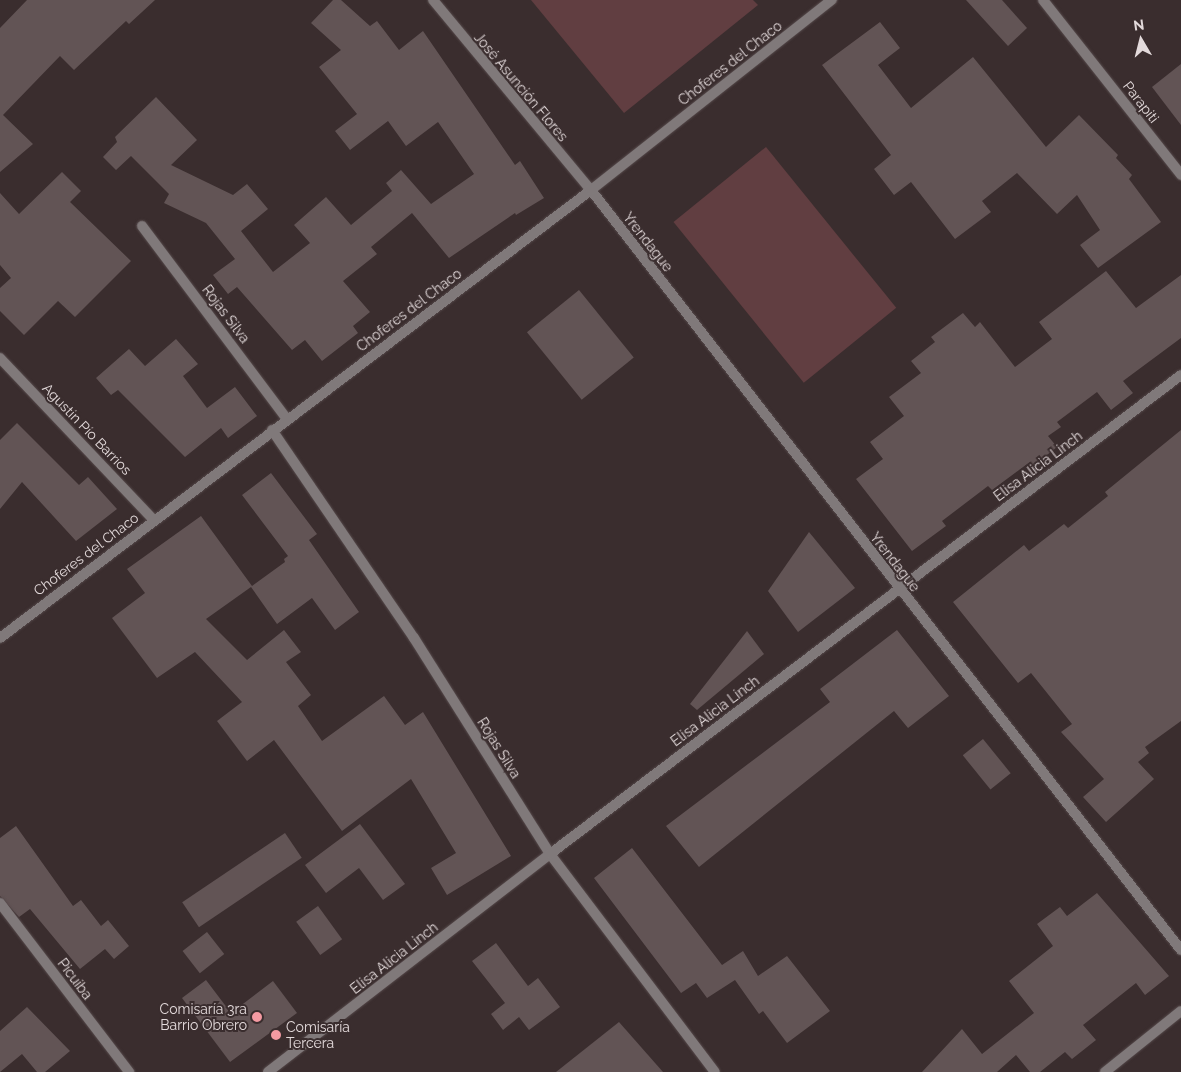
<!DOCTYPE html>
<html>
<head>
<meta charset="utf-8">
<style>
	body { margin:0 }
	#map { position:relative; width:1181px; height:1072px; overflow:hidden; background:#3a2d2e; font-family:Raleway,sans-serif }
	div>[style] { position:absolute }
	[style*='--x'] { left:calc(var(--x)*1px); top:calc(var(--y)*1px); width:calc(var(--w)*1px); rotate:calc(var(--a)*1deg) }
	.green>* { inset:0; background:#613e41; transform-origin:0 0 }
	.building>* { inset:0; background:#625455; transform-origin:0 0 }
	.roads { filter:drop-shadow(0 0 1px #55494a) drop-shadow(0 0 1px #55494a) }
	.minor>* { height:10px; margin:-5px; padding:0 5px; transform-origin:5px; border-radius:5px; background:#80797a }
	.dots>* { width:14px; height:14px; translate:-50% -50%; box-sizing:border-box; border:2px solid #3a2d2e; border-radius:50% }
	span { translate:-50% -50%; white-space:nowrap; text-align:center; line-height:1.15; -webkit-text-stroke:4px #3a2d2e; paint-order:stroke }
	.street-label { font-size:14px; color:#e3dadb }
	.poi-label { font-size:14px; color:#e3dadb }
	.right { translate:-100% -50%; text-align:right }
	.left { translate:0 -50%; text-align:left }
	.north { position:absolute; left:1116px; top:15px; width:50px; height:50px; -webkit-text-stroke:4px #3a2d2e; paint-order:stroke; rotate:352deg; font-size:14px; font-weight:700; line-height:20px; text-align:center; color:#e3dadb }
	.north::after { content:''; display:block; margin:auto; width:18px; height:22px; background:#e3dadb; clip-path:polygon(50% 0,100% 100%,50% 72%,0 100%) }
</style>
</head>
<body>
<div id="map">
	<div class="green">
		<div style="clip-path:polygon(531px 0,753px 0,758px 5px,624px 113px)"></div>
		<div style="left:766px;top:147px;width:207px;height:119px;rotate:51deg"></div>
	</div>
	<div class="building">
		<div style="clip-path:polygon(27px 0,155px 0,129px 24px,126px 21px,74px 70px,60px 56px,3px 115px,33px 144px,0 172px,0 28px)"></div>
		<div style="clip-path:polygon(333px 0,341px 0,370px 26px,377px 21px,399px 50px,423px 31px,515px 165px,520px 161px,544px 198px,516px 215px,515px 213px,449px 258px,412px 213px,371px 247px,377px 254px,343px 281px,370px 312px,353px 326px,358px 333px,322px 361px,305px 340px,292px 350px,237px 287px,228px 294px,213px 275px,235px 259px,206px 223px,164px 203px,169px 194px,131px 156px,116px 170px,103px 157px,117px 142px,115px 137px,156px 97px,197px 140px,171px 165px,233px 195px,247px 184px,268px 209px,241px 231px,273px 272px,310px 243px,294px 225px,326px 197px,351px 225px,392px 191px,386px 183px,401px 170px,431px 204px,474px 174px,438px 122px,406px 146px,388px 121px,350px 150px,335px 131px,357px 114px,319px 67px,341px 50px,311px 23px)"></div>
		<div style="clip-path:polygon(966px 0,1002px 0,1027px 28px,1008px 46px)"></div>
		<div style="clip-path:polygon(880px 22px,900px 48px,878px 65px,911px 108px,973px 57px,1046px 147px,1079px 115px,1118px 155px,1116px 158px,1132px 175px,1129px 179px,1161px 222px,1098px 268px,1080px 245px,1100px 230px,1077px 195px,1057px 214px,1017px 173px,982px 201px,991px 212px,955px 239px,911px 182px,894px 195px,874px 169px,891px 155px,822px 65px)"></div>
		<div style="clip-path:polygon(1181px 64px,1181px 125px,1152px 87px)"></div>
		<div style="clip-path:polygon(62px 172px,81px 191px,70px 202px,131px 261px,75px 317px,58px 301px,24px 335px,0 311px,0 288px,11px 278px,0 265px,0 193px,19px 214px)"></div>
		<div style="clip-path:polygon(1106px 271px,1136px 308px,1181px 275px,1181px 338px,1123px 381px,1133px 393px,1111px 410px,1097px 392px,1057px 422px,1061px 427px,1048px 436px,1057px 447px,1033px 466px,1030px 462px,992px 490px,988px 486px,942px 521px,946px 526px,912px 551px,856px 479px,883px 459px,870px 442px,904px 416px,889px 397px,921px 373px,911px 361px,935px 342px,931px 337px,963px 313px,975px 327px,980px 322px,1015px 367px,1052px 339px,1039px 322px)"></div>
		<div style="left:579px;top:290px;width:87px;height:67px;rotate:51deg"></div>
		<div style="clip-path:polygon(176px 339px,198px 364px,183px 376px,207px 408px,235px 387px,257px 416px,228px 438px,221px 428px,185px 457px,118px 390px,111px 395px,96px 378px,129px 349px,145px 366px)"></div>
		<div style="clip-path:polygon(17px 423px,79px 485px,88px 477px,117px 509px,76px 541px,22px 482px,0 509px,0 440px)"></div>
		<div style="clip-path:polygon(1181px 430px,1181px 721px,1145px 747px,1149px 753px,1138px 762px,1154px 779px,1106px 822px,1083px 797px,1104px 779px,1061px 732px,1072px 724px,1031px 673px,1018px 683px,953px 602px,1024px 545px,1029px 551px,1064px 524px,1068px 528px,1108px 496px,1105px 492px)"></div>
		<div style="clip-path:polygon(271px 473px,317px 534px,309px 540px,359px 612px,335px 630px,312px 598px,277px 624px,251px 587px,206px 619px,247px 660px,284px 630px,301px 652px,286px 662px,311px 695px,298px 706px,322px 741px,384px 696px,405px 725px,423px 712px,511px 856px,447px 895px,431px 868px,456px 853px,411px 779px,342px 831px,274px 740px,247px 761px,217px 721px,242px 702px,195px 652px,157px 678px,112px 618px,145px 593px,127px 569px,201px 516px,252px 586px,285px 562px,284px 559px,288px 556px,242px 495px)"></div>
		<div style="clip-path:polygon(809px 532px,855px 588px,798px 632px,768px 591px)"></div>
		<div style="clip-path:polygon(897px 630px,949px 696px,908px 728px,894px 711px,699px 867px,666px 826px,830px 702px,820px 689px)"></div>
		<div style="clip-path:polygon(747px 631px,764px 654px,697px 710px,690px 704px)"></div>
		<div style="left:983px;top:739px;width:44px;height:26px;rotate:51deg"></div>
		<div style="clip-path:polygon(360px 824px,405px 884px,383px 900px,359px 868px,326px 893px,305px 865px)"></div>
		<div style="clip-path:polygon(16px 826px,73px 906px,81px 900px,101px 926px,108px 920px,129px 946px,114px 959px,105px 949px,80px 969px,30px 909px,19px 917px,0 896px,0 838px)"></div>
		<div style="left:285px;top:833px;width:30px;height:124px;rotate:56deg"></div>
		<div style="clip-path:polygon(632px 848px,722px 965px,743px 951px,758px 976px,787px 956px,830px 1011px,787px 1043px,763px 1011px,759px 1014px,735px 980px,707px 998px,696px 983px,681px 993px,594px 878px)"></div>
		<div style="clip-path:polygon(1097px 893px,1169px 976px,1145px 995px,1136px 983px,1083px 1025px,1096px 1040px,1072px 1059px,1065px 1052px,1040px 1072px,1030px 1072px,1016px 1055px,997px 1072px,922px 1072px,962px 1029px,982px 1054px,1034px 1013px,1009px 981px,1053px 946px,1037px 924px,1060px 907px,1067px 916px)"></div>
		<div style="left:318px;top:906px;width:41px;height:27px;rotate:54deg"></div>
		<div style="left:207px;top:932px;width:28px;height:31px;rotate:52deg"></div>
		<div style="clip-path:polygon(496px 943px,528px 986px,538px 978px,560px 1007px,529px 1030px,519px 1017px,503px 1030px,491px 1014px,505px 1003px,472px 961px)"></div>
		<div style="clip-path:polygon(206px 980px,231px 1013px,273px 981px,297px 1013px,230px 1062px,182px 998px)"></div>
		<div style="clip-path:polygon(27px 1007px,70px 1051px,45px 1072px,37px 1072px,22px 1054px,0 1072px,0 1031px)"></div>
		<div style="clip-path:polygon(619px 1022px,663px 1072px,556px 1072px)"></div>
	</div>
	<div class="roads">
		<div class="minor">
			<div style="--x:433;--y:0;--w:247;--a:50.3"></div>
			<div style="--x:591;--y:190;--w:962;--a:52.18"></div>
			<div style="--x:1043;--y:0;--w:223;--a:51.7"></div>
			<div style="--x:142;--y:226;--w:241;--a:53.1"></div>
			<div style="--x:0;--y:358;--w:224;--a:46.5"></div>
			<div style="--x:272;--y:430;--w:252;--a:55.7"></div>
			<div style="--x:414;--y:638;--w:255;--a:57.8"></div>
			<div style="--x:550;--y:854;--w:273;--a:52.9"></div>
			<div style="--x:0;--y:638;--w:742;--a:-37.16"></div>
			<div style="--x:591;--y:190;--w:307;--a:-38.3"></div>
			<div style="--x:0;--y:903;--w:213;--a:52.6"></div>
			<div style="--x:268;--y:1072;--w:356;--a:-37.7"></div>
			<div style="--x:550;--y:854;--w:792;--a:-37.2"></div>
			<div style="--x:1105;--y:1072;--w:97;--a:-38.8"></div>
		</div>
	</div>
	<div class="dots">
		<div style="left:257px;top:1017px;background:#f49aa2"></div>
		<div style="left:276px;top:1035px;background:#f49aa2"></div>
	</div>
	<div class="street-label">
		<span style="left:730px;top:63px;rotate:-38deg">Choferes del Chaco</span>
		<span style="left:521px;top:87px;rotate:50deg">José Asunción Flores</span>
		<span style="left:1141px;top:102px;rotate:52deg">Parapiti</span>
		<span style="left:648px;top:242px;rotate:52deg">Yrendague</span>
		<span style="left:409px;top:310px;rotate:-37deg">Choferes del Chaco</span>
		<span style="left:226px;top:314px;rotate:53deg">Rojas Silva</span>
		<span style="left:87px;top:429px;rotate:46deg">Agustín Pío Barrios</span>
		<span style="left:1038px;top:466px;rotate:-37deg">Elisa Alicia Linch</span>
		<span style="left:86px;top:554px;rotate:-37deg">Choferes del Chaco</span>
		<span style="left:895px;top:562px;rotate:52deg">Yrendague</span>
		<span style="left:715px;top:711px;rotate:-37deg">Elisa Alicia Linch</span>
		<span style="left:499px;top:748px;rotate:58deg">Rojas Silva</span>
		<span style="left:394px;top:958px;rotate:-38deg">Elisa Alicia Linch</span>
		<span style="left:75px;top:979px;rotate:53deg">Picuiba</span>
	</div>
	<div class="poi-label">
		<span class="right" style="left:247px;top:1017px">Comisaría 3ra<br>Barrio Obrero</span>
		<span class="left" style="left:286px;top:1035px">Comisaría<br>Tercera</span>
	</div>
	<div class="north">N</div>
</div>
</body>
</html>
